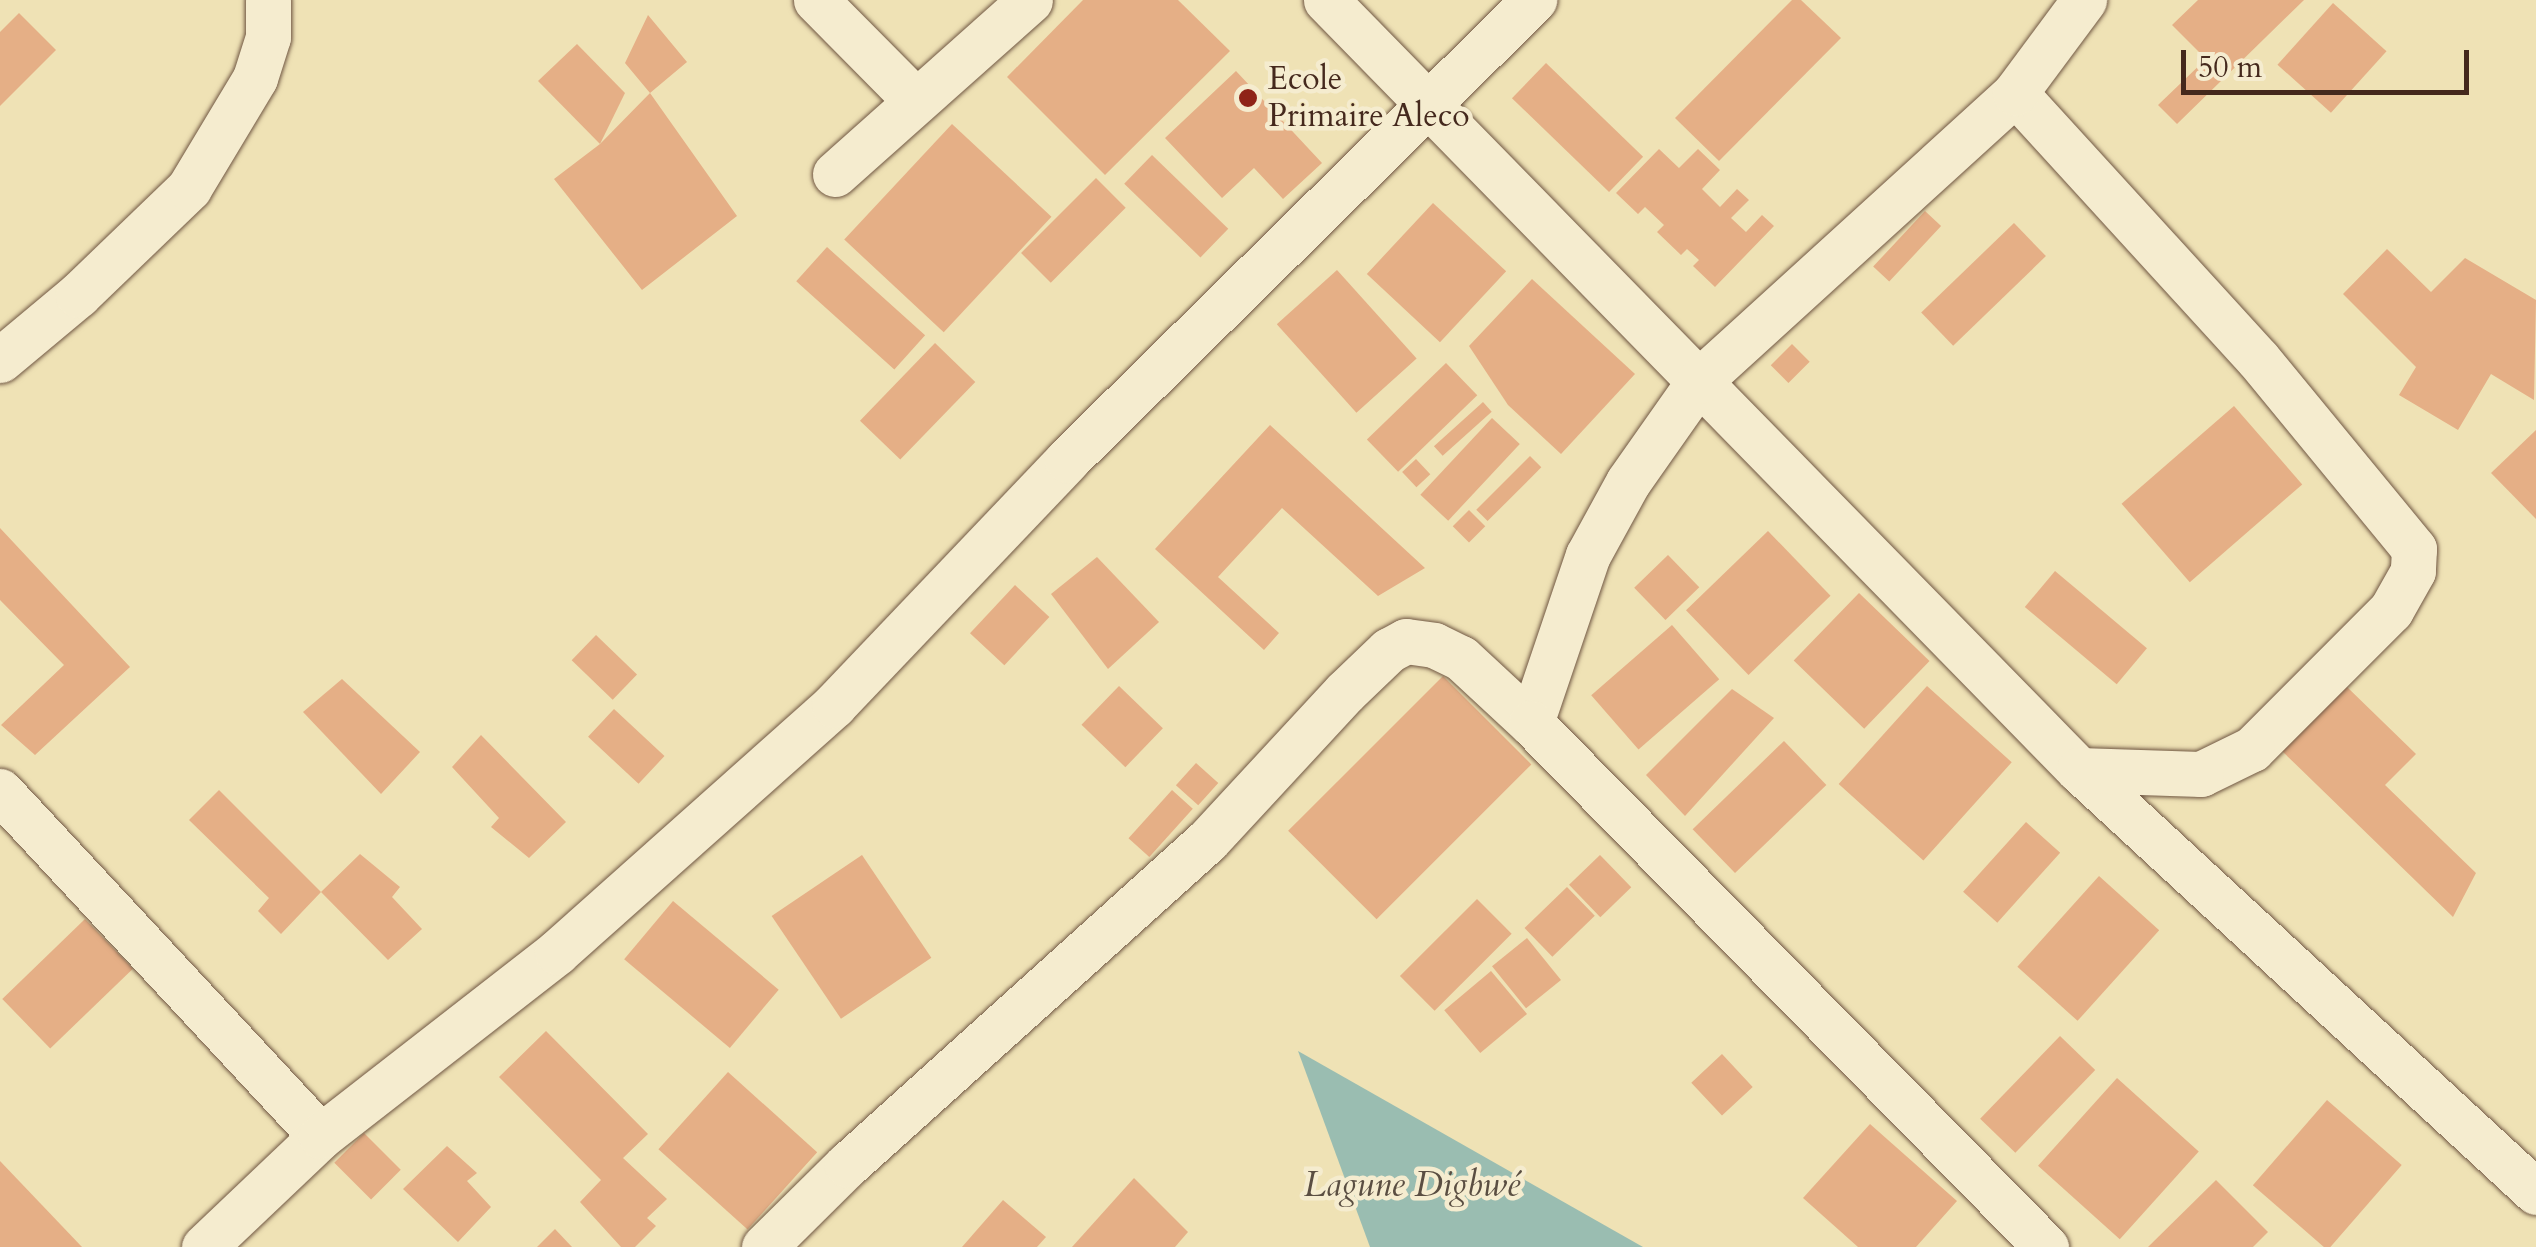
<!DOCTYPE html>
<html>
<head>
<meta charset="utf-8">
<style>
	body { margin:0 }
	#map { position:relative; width:2536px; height:1247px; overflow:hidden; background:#efe2b5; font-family:Cardo,serif }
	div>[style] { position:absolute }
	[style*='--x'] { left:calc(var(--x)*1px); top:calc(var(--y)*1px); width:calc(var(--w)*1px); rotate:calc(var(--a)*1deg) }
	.water>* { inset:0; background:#9abdb1 }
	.building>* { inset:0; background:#e5af86; transform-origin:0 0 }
	.roads { filter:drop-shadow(0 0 2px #705743) drop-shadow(0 0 2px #705743) }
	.minor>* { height:45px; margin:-22.5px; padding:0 22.5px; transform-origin:22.5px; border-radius:22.5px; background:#f5eccf }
	.dots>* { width:28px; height:28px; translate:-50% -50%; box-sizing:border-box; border:5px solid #f5eccf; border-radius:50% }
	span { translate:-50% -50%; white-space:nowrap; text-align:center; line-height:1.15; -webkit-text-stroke:9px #f5eccf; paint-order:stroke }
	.poi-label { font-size:32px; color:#45291d }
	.left { translate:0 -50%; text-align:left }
	.water-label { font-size:35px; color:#5a4e42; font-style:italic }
	.scale { position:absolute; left:2181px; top:50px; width:288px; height:45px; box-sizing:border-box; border:5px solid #45291d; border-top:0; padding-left:12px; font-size:30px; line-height:35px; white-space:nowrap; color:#45291d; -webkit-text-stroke:8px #f5eccf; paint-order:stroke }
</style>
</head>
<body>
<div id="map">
	<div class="water">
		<div style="clip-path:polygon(1298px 1051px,1643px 1247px,1370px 1247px)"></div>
	</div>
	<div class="building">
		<div style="clip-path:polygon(1083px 0,1178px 0,1230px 51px,1105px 175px,1007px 77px)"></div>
		<div style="clip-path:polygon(1792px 0,1801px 0,1841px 38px,1719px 161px,1675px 118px)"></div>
		<div style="clip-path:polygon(2198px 0,2304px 0,2177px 124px,2158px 105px,2206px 59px,2172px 25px)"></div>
		<div style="left:2333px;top:3px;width:72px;height:83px;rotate:42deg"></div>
		<div style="clip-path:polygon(19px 13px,56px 50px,0 106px,0 32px)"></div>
		<div style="clip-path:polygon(648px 15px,687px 62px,650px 93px,737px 216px,642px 290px,554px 179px,600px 144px,650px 93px,625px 63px)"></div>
		<div style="clip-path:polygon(577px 44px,625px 93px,600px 144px,538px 81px)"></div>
		<div style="left:1546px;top:63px;width:135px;height:49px;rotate:44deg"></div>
		<div style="clip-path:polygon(1236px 71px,1322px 163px,1283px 199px,1254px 168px,1222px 198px,1165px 138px)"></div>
		<div style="left:952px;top:124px;width:136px;height:158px;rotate:43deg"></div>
		<div style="clip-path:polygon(1659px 149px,1679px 168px,1698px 149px,1720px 170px,1702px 189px,1720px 207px,1737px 189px,1749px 200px,1731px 218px,1746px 232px,1762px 215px,1774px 226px,1715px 287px,1693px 266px,1699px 260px,1687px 249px,1681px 255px,1657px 232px,1664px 225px,1645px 207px,1638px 214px,1616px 193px)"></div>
		<div style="left:1152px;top:155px;width:106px;height:40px;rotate:44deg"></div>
		<div style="left:1096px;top:178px;width:42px;height:106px;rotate:45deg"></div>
		<div style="left:1433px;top:203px;width:100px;height:97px;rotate:43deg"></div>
		<div style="left:1925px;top:211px;width:22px;height:76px;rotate:43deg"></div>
		<div style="left:2014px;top:223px;width:46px;height:129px;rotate:46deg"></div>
		<div style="left:827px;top:247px;width:132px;height:46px;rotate:42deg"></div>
		<div style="clip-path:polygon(2387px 249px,2431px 292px,2465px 258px,2536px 300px,2534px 400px,2491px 374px,2458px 430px,2399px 395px,2416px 367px,2343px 294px)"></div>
		<div style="left:1337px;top:270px;width:119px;height:81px;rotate:48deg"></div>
		<div style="clip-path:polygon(1532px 279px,1635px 374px,1561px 454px,1508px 405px,1469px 346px)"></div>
		<div style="left:935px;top:343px;width:56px;height:108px;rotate:44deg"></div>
		<div style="left:1792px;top:344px;width:25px;height:30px;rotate:45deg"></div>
		<div style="left:1446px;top:363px;width:45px;height:110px;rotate:46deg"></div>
		<div style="left:1483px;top:402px;width:13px;height:66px;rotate:48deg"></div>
		<div style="left:2234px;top:406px;width:104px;height:149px;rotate:49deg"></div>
		<div style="left:1492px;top:418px;width:38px;height:105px;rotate:43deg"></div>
		<div style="clip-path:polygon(1270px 425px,1425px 568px,1378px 596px,1282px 508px,1218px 577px,1279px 633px,1264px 650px,1155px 549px)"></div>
		<div style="clip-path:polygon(2536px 430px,2536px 519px,2491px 473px)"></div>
		<div style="left:1530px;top:456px;width:16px;height:76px;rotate:45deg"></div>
		<div style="left:1416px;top:459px;width:21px;height:19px;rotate:47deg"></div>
		<div style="left:1469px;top:510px;width:23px;height:23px;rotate:45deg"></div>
		<div style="clip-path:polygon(0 528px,130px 667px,35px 755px,1px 725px,64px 665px,0 600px)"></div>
		<div style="left:1768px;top:531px;width:90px;height:114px;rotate:46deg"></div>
		<div style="left:1668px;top:555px;width:45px;height:47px;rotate:46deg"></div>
		<div style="clip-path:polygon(1097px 557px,1159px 622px,1108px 669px,1051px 594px)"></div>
		<div style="left:2055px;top:571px;width:120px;height:47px;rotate:40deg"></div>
		<div style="left:1015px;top:585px;width:47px;height:66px;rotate:43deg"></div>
		<div style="left:1859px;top:593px;width:98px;height:94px;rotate:44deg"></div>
		<div style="left:1672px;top:625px;width:72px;height:107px;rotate:49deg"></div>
		<div style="left:596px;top:635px;width:57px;height:35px;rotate:44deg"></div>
		<div style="left:1443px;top:676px;width:125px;height:219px;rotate:45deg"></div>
		<div style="clip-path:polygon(342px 679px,420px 752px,381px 794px,303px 712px)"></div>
		<div style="left:1119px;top:686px;width:61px;height:54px;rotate:44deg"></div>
		<div style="left:1927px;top:686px;width:114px;height:132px;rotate:42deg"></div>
		<div style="clip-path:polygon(2346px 686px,2416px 754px,2385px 785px,2476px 873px,2453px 917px,2282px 751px)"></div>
		<div style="clip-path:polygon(1732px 689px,1774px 718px,1685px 816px,1646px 775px)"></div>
		<div style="left:614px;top:709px;width:69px;height:38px;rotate:43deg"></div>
		<div style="clip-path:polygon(481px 735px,566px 822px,529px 858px,491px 827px,499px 818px,452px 767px)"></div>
		<div style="left:1784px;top:741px;width:61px;height:127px;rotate:46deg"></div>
		<div style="left:1196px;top:763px;width:30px;height:30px;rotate:42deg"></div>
		<div style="clip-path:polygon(219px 790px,321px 892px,281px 934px,258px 911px,269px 898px,189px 820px)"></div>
		<div style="left:1172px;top:790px;width:28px;height:65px;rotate:42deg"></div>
		<div style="left:2026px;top:822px;width:46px;height:94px;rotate:42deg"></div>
		<div style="clip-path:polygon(360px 854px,400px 887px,392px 897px,422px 929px,388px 960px,321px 892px)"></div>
		<div style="left:862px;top:855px;width:124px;height:109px;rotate:56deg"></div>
		<div style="left:1600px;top:855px;width:45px;height:43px;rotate:46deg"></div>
		<div style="left:2099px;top:876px;width:81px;height:122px;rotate:42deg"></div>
		<div style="left:1567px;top:887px;width:40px;height:59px;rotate:46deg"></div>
		<div style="left:1477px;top:899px;width:49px;height:109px;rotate:45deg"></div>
		<div style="left:673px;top:901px;width:138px;height:76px;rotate:40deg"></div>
		<div style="left:85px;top:919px;width:69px;height:115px;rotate:46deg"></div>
		<div style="left:1527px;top:938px;width:54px;height:45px;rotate:51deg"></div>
		<div style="left:1491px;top:971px;width:56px;height:61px;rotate:50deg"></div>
		<div style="clip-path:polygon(546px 1031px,648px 1134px,623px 1158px,667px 1199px,647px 1218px,656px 1226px,635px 1247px,621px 1247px,580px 1202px,601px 1180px,499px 1077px)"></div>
		<div style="left:2060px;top:1036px;width:49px;height:115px;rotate:44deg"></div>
		<div style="left:1722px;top:1054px;width:45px;height:42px;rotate:47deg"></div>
		<div style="left:728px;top:1072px;width:120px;height:104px;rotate:42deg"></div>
		<div style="left:2117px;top:1078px;width:110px;height:118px;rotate:42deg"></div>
		<div style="left:2327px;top:1100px;width:99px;height:113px;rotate:41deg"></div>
		<div style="clip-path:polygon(1870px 1124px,1957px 1201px,1916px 1247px,1858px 1247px,1803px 1198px)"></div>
		<div style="left:364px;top:1133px;width:52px;height:42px;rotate:45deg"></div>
		<div style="clip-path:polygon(447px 1146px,477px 1173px,467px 1181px,491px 1207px,458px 1242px,403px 1189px)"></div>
		<div style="clip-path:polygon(0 1161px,82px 1247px,0 1247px)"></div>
		<div style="clip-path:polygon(1134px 1178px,1188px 1232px,1175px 1247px,1072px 1247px)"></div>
		<div style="clip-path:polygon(2216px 1180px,2268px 1232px,2253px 1247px,2148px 1247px)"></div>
		<div style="clip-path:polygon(1003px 1200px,1046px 1237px,1037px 1247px,962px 1247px)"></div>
		<div style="clip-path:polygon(555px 1229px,572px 1247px,537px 1247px)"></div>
	</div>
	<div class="roads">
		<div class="minor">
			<div style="--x:816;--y:0;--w:142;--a:45.3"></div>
			<div style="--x:1326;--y:0;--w:1077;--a:45.64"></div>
			<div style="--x:2079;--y:770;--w:622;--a:42.72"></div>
			<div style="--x:2015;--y:93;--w:360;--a:47.6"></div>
			<div style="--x:2258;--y:359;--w:246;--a:50.6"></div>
			<div style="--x:2414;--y:549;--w:22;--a:93"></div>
			<div style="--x:2413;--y:571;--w:45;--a:119.4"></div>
			<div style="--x:2391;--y:610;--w:197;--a:135"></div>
			<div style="--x:2252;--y:749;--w:57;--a:153.9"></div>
			<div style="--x:2201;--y:774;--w:122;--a:-178.1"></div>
			<div style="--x:835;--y:174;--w:261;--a:-41.7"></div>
			<div style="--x:0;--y:360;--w:102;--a:-39.8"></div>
			<div style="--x:78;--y:295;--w:154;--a:-43.9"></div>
			<div style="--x:189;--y:188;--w:128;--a:-59"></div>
			<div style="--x:255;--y:78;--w:43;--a:-72.4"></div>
			<div style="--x:268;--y:37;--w:37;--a:-90"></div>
			<div style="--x:1531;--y:723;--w:177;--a:-71.3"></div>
			<div style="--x:1588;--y:555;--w:83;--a:-61.3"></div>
			<div style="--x:1628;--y:482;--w:123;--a:-54.9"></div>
			<div style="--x:1699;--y:381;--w:428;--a:-42.3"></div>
			<div style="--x:2015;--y:93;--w:116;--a:-53.4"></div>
			<div style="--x:0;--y:791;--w:471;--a:47.1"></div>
			<div style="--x:204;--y:1247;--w:161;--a:-43.5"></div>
			<div style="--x:321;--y:1136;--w:299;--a:-37.9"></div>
			<div style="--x:557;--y:952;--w:371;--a:-41.7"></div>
			<div style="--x:834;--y:705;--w:338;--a:-46.4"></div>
			<div style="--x:1067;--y:460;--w:656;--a:-44.57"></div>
			<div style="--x:764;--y:1247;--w:117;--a:-44.7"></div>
			<div style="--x:847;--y:1165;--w:484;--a:-42"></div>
			<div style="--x:1207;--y:841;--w:203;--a:-47.2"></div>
			<div style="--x:1345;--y:692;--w:61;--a:-43.7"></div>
			<div style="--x:1389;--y:650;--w:19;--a:-28"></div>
			<div style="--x:1406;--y:641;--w:28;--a:8"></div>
			<div style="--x:1434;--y:645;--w:30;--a:26"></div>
			<div style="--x:1461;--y:658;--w:96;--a:42.9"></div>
			<div style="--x:1531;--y:723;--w:735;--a:45.5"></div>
		</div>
	</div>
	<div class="dots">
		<div style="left:1248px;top:98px;background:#8f2418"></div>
	</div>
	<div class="poi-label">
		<span class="left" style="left:1268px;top:98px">Ecole<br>Primaire Aleco</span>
	</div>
	<div class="water-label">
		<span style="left:1412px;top:1185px">Lagune Digbwé</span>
	</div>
	<div class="scale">50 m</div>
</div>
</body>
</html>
